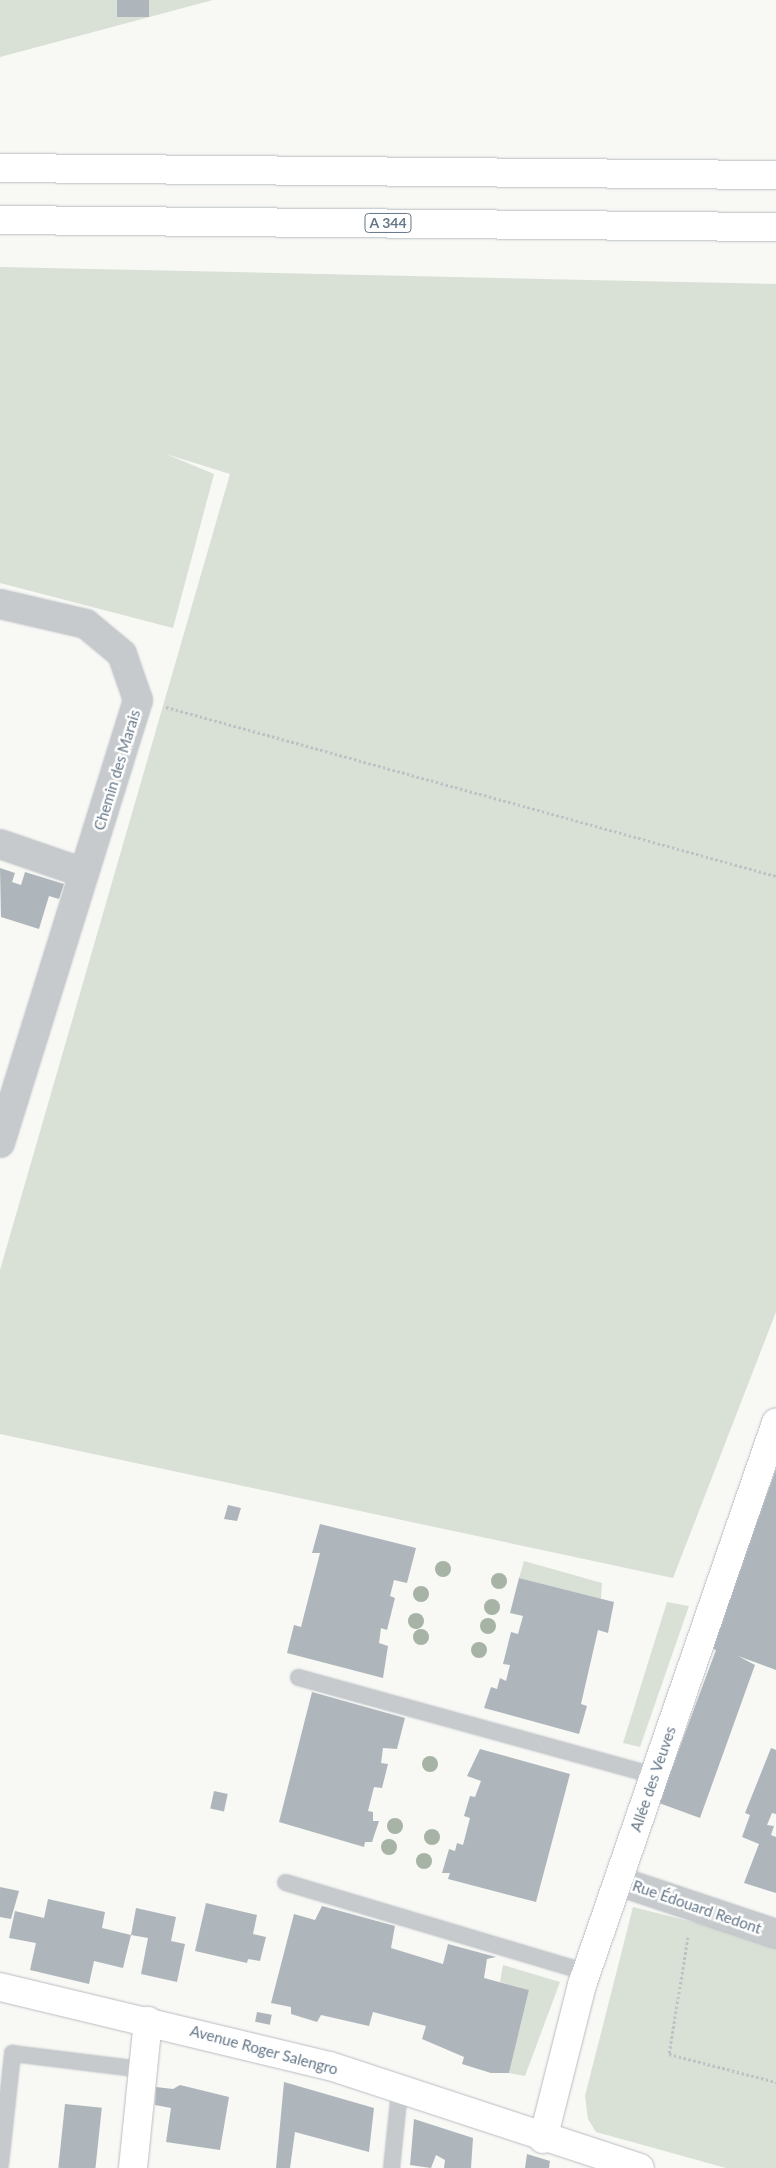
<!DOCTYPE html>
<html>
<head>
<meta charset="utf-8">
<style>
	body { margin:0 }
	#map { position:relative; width:776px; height:2168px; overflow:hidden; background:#f8f8f5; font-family:Lato,sans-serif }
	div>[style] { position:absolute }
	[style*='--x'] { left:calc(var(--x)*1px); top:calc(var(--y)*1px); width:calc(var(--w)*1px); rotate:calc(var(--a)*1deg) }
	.green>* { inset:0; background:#d9e0d6 }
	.building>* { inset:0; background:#aeb6bc; transform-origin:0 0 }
	.path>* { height:3px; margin-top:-1.5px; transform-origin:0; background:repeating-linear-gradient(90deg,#bfc2c4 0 2.5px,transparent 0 5px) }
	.roads { filter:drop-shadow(0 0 1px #b8bdc2) drop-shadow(0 0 1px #b8bdc2) }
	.lane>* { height:15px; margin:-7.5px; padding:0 7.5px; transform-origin:7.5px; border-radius:7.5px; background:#c6cacd }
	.street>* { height:28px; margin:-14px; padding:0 14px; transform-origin:14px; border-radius:14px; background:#c6cacd }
	.secondary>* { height:28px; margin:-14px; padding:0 14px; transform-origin:14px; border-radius:14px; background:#fff }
	.highway>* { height:28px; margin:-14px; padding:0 14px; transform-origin:14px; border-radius:14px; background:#fff }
	.trees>* { width:16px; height:16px; margin:-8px; border-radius:50%; background:#a7b3a4 }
	span { translate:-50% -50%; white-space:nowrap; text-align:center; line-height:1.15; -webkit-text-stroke:5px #fff; paint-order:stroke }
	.shield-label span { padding:1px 4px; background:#fff; border:1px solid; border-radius:4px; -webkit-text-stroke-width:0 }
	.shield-label { font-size:14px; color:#657788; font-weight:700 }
	.street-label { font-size:15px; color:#657788 }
</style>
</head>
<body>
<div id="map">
	<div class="green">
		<div style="clip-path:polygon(0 0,213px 0,0 57px)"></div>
		<div style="clip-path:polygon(0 267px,776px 284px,776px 1312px,673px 1578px,0 1434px,0 1270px,230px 474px,166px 454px,214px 474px,173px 628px,0 583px)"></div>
		<div style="clip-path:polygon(524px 1561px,602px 1583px,601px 1599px,519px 1578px)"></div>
		<div style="clip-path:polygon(667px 1602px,689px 1606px,640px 1747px,623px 1743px)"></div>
		<div style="clip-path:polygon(633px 1907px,776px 1943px,776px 2168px,726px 2168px,596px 2132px,588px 2119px,585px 2096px)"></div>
		<div style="clip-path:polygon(503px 1965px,560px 1982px,525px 2076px,509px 2073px,529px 1990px,500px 1982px)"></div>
	</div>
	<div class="building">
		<div style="left:117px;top:0;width:32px;height:17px"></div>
		<div style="clip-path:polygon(0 868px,15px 873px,12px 882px,21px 885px,25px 872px,64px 884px,59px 899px,49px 896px,39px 929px,1px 917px)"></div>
		<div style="clip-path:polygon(776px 1469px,776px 1670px,738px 1656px,755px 1665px,700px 1818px,659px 1803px,716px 1650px,711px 1648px)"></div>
		<div style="clip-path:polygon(228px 1505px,241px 1508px,237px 1521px,224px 1519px)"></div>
		<div style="clip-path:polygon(320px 1524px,416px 1548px,407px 1583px,394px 1580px,390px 1596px,395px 1598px,387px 1630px,381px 1628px,379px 1643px,388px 1646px,383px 1678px,287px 1653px,294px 1625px,301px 1627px,320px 1553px,312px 1553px)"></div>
		<div style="clip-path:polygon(519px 1578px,614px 1602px,608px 1633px,598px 1630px,581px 1704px,587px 1706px,579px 1734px,484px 1708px,491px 1687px,497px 1689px,500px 1678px,506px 1681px,510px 1665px,503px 1664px,511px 1632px,518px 1634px,523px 1616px,510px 1613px)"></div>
		<div style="clip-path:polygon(312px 1692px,405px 1718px,397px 1749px,383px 1748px,381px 1763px,388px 1764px,382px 1788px,374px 1787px,368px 1811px,373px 1812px,373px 1821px,379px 1821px,372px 1842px,365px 1842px,364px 1847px,279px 1822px)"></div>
		<div style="clip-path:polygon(771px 1748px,776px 1750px,776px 1814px,772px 1813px,767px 1825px,774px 1826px,771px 1835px,776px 1837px,776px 1893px,744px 1883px,759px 1844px,742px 1837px,750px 1815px,745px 1813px)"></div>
		<div style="clip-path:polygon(480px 1749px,570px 1774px,536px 1902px,448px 1879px,450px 1873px,442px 1873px,449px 1849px,455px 1851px,457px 1843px,463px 1845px,470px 1818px,464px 1816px,470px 1796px,475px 1797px,481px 1781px,467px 1776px)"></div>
		<div style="left:214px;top:1791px;width:14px;height:18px;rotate:12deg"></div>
		<div style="clip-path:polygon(0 1887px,19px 1891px,11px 1919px,0 1917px)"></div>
		<div style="clip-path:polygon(48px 1899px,105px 1912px,102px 1928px,131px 1935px,136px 1908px,176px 1917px,171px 1941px,185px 1944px,177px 1982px,141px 1974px,148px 1938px,131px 1935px,123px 1968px,94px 1961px,89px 1984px,30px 1970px,36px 1943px,9px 1938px,15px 1911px,44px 1918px)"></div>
		<div style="clip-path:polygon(206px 1903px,257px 1915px,253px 1934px,266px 1937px,260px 1961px,248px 1959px,247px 1963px,195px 1951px)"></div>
		<div style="clip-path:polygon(322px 1906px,395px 1926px,391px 1948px,443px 1964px,448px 1944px,496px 1957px,487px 1959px,484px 1978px,529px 1990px,509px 2073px,491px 2073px,462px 2064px,464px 2057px,422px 2039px,426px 2026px,373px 2012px,369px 2026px,321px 2015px,317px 2022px,291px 2014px,291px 2007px,271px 2003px,294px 1914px,315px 1920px)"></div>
		<div style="left:257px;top:2012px;width:15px;height:10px;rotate:11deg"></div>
		<div style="clip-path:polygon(284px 2082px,374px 2108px,369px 2152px,295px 2132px,290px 2168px,276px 2168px)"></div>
		<div style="clip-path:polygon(180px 2085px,229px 2097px,220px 2150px,166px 2142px,171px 2108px,155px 2105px,156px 2087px,173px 2089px)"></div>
		<div style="left:65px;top:2104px;width:37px;height:64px;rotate:6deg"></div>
		<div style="clip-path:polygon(414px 2119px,473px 2138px,471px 2168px,444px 2168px,445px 2160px,436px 2155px,431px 2168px,410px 2165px)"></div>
		<div style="clip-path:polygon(527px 2154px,550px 2161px,549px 2168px,525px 2168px)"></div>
	</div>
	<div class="path">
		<div style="--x:166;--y:707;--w:633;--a:15.49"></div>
		<div style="--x:688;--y:1937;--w:119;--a:99.2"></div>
		<div style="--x:669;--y:2054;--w:111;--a:14.7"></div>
	</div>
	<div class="roads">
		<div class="lane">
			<div style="--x:298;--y:1677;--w:369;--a:15.4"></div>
			<div style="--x:285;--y:1882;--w:314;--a:16.6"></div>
			<div style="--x:0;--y:2164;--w:112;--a:-83.8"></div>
			<div style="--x:12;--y:2053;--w:132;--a:7"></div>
			<div style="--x:391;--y:2168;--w:78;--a:-84.1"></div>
		</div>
		<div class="street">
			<div style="--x:0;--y:604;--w:88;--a:13.1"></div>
			<div style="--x:86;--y:624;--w:47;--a:39.8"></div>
			<div style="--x:122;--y:654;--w:49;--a:70.8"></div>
			<div style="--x:138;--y:700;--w:464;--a:107.3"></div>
			<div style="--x:0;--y:844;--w:89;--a:19"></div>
			<div style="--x:618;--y:1881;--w:167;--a:18.5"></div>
		</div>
		<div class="secondary">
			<div style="--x:0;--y:1987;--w:339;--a:13.5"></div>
			<div style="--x:330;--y:2066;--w:326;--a:18.2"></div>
			<div style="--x:543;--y:2139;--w:159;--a:-75.8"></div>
			<div style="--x:582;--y:1985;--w:595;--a:-70.96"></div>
			<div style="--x:133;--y:2168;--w:148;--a:-84.2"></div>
		</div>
		<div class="highway">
			<div style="--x:0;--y:168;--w:776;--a:0.52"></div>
			<div style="--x:0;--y:220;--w:776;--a:0.52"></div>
		</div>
	</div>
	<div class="trees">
		<div style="left:443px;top:1569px"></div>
		<div style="left:499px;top:1581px"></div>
		<div style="left:421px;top:1594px"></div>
		<div style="left:492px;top:1607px"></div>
		<div style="left:416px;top:1621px"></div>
		<div style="left:488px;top:1626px"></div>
		<div style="left:421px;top:1637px"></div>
		<div style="left:479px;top:1650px"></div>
		<div style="left:430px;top:1764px"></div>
		<div style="left:395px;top:1826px"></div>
		<div style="left:432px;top:1837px"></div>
		<div style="left:389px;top:1847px"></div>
		<div style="left:424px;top:1861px"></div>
	</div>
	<div class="shield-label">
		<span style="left:388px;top:223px">A 344</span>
	</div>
	<div class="street-label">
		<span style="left:117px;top:770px;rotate:-73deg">Chemin des Marais</span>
		<span style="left:653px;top:1779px;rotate:-71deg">Allée des Veuves</span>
		<span style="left:697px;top:1907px;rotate:19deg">Rue Édouard Redont</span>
		<span style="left:264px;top:2050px;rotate:15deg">Avenue Roger Salengro</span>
	</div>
</div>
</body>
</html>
